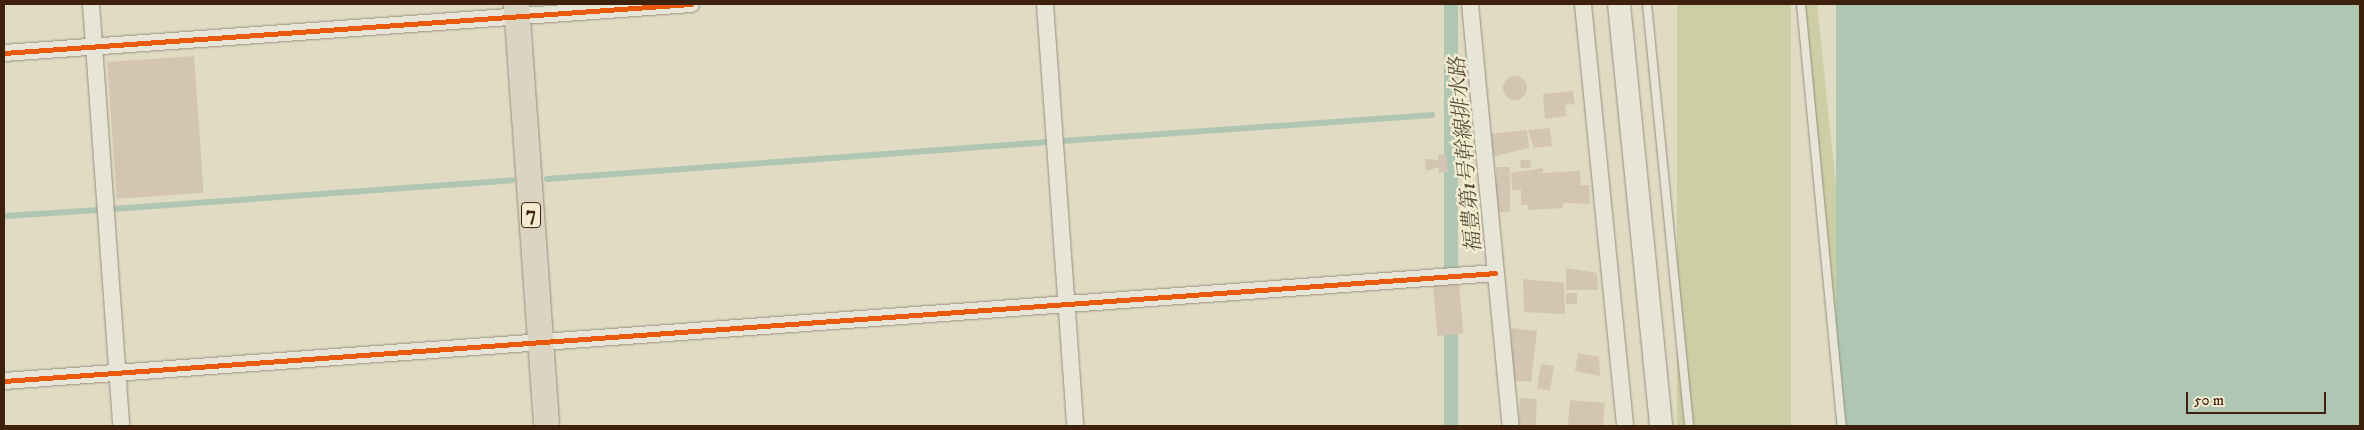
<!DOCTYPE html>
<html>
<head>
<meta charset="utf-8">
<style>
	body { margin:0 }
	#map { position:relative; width:2364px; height:430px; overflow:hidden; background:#e1dbc3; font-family:"IM FELL DW Pica","Noto Serif JP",serif }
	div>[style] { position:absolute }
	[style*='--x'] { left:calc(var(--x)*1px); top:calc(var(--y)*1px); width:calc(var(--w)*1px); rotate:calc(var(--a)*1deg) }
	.green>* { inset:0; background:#cccea5; transform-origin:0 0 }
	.water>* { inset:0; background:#afc7b2; transform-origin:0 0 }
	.stream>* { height:5.5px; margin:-2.75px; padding:0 2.75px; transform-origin:2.75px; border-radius:2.75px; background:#afc7b2 }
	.building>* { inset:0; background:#d3c5b2; transform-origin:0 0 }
	.round { border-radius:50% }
	.roads { filter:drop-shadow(0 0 1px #968f7f) drop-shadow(0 0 1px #968f7f) }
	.lane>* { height:8px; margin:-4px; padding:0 4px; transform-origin:4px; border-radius:4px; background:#e7e4d8 }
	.street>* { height:16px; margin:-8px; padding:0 8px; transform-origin:8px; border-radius:8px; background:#e7e4d8 }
	.secondary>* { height:22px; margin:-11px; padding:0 11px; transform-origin:11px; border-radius:11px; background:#e7e4d8 }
	.primary>* { height:25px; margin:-12.5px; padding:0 12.5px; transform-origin:12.5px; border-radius:12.5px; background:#dbd4c3 }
	.cycleway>* { height:5px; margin:-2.5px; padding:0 2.5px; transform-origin:2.5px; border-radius:2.5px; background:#e8590c }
	span { translate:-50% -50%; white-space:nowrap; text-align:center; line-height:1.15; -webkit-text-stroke:4.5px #f4ecd0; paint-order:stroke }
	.shield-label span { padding:1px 4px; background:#f4ecd0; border:1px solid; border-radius:4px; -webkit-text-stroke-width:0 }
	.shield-label { font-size:19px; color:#3e210d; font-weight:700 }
	.water-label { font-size:21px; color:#59503c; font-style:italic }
	.frame { position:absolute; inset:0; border:5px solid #3e210d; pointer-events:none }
	.scale { position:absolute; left:2186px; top:392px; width:140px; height:22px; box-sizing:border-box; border:2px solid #3e210d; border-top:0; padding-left:6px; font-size:15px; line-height:18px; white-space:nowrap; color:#3e210d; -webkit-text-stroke:4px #f4ecd0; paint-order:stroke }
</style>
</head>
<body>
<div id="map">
	<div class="green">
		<div style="left:1677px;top:4px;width:114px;height:424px"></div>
		<div style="clip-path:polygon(1805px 4px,1817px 4px,1861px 426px,1849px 426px,1832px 301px)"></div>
	</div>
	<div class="water">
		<div style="left:1444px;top:4px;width:14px;height:424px"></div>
		<div style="left:1836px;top:4px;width:524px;height:424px"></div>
	</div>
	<div class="stream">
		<div style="--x:1062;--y:141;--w:371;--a:-4"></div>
		<div style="--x:547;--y:179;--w:502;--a:-4.22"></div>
		<div style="--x:112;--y:209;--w:401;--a:-4.1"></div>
		<div style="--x:4;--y:216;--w:95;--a:-3.6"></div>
	</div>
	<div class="building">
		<div style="left:194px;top:56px;width:137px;height:87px;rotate:86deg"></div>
		<div class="round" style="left:1503px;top:76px;width:24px;height:24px"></div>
		<div style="clip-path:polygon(1573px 91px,1575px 104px,1565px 105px,1566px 116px,1545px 119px,1543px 94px)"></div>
		<div style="clip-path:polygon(1550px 128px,1552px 146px,1534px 148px,1528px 130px)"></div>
		<div style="clip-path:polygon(1527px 130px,1529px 148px,1491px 157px,1489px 134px)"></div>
		<div style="clip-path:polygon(1446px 154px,1448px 172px,1439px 173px,1439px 167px,1426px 171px,1425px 159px,1438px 160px,1438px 155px)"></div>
		<div style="clip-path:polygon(1520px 160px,1530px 160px,1531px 168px,1521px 168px)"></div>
		<div style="left:1496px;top:167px;width:14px;height:45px"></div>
		<div style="clip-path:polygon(1543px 168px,1543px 173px,1580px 171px,1581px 185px,1589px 185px,1590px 204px,1563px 203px,1563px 208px,1528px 210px,1528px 205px,1521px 205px,1521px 190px,1512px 190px,1511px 173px)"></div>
		<div style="clip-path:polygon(1566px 268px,1597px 273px,1598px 290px,1566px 290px)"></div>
		<div style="clip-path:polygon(1523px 279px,1564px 283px,1565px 314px,1524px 312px)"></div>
		<div style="left:1459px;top:284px;width:50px;height:26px;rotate:85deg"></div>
		<div style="left:1566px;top:293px;width:11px;height:11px"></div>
		<div style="clip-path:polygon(1511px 328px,1537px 331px,1531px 382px,1512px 380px)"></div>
		<div style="clip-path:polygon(1578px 353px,1599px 357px,1600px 376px,1575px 371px)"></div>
		<div style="left:1541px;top:364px;width:13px;height:25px;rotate:9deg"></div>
		<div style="left:1520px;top:398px;width:17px;height:28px;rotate:3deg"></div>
		<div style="left:1570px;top:400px;width:35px;height:26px;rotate:5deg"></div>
	</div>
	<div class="roads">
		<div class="lane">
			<div style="--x:1647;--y:4;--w:424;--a:84.3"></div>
			<div style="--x:1801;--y:4;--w:424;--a:84.5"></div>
		</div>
		<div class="street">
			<div style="--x:91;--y:4;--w:423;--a:85.9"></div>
			<div style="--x:1045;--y:4;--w:423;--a:85.9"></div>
			<div style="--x:1470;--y:4;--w:424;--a:84.5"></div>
			<div style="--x:1583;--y:4;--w:424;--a:84.3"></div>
			<div style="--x:4;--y:53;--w:689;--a:-4.08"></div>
			<div style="--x:4;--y:381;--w:1495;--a:-4.14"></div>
		</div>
		<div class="secondary">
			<div style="--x:1619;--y:4;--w:424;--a:84.3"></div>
		</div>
		<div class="primary">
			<div style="--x:516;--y:4;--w:423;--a:85.9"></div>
		</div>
	</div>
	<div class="cycleway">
		<div style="--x:4;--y:53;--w:689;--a:-4.08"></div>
		<div style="--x:4;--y:381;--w:1495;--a:-4.14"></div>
	</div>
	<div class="shield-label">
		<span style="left:531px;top:215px">7</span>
	</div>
	<div class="water-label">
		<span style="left:1466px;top:155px;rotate:-95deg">福豊第1号幹線排水路</span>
	</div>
	<div class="frame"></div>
	<div class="scale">50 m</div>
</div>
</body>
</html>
